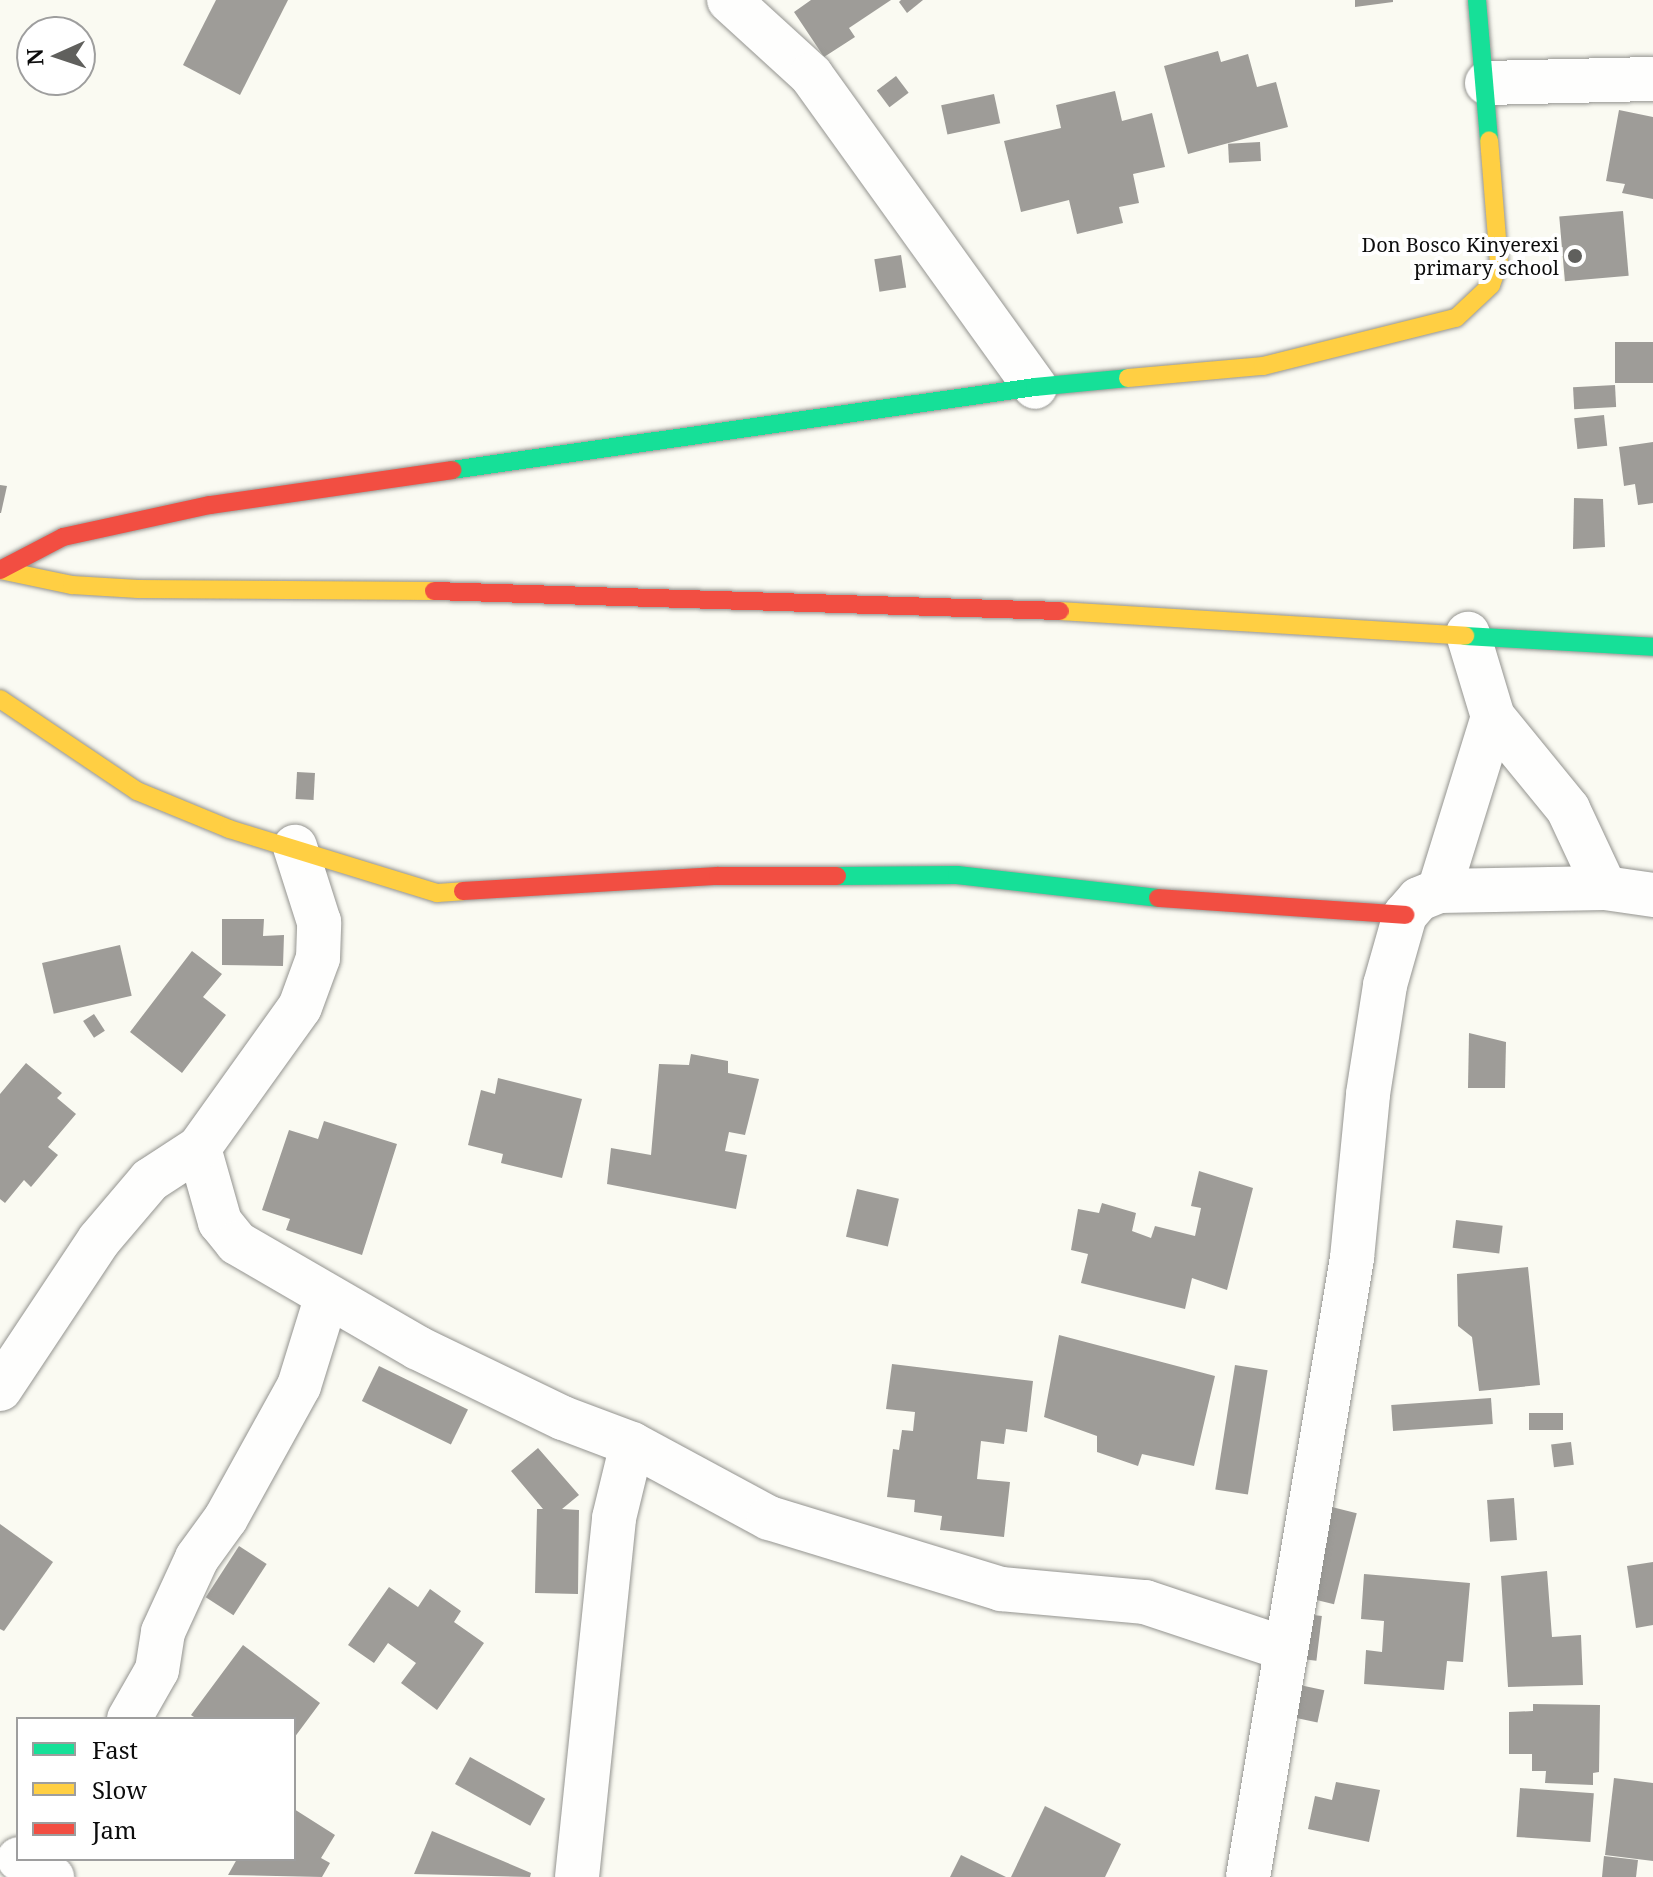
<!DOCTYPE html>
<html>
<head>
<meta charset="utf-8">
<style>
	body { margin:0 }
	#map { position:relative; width:1653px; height:1877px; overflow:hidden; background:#fafaf2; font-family:"Noto Serif",serif }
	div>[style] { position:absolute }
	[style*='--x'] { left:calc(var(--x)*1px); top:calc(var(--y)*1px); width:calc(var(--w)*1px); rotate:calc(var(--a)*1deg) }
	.building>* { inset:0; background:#9e9c98; transform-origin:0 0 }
	.roads { filter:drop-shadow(0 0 2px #949490) drop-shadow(0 0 2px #949490) }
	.street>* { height:44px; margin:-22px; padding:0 22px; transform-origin:22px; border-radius:22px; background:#fefefd }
	.fast>* { height:18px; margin:-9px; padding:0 9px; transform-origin:9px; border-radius:9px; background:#16e098 }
	.slow>* { height:18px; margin:-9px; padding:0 9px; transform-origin:9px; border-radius:9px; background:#ffcf43 }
	.jam>* { height:18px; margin:-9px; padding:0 9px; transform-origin:9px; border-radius:9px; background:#f24e42 }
	.dots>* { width:22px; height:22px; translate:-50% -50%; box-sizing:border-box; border:4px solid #fff; border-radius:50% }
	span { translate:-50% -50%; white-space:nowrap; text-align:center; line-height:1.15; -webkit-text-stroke:8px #fff; paint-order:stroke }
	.poi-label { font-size:20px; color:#0d0d0d }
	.right { translate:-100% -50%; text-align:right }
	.legend { position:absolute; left:16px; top:1717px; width:280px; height:144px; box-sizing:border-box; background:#fff; border:2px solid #9e9e9e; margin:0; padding:10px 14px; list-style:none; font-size:24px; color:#0d0d0d }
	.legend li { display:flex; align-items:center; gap:16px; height:40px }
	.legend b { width:40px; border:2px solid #9e9e9e }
	.north { position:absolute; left:16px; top:16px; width:80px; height:80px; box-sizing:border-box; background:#fff; border:2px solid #9e9e9e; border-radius:50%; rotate:267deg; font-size:22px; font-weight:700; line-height:32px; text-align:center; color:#0d0d0d }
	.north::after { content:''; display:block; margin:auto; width:28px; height:36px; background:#60605d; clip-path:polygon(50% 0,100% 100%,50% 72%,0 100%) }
</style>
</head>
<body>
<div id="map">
	<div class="building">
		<div style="clip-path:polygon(216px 0,288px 0,240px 95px,183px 65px)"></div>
		<div style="clip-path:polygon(811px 0,891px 0,849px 28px,855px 37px,824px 57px,794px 12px)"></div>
		<div style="clip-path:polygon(923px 0,907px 13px,899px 2px,901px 0)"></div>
		<div style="clip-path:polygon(1355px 0,1393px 0,1393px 2px,1355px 7px)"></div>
		<div style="clip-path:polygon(1218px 51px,1221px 62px,1248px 54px,1257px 87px,1276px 82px,1288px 127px,1188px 154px,1164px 66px)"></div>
		<div style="left:896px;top:76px;width:21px;height:24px;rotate:53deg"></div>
		<div style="clip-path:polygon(1115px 91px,1122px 121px,1152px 113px,1165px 167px,1133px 174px,1139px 203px,1119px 207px,1123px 223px,1077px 234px,1069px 200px,1021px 212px,1004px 141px,1061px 128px,1056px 105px)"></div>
		<div style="left:994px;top:94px;width:30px;height:54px;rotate:78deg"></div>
		<div style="clip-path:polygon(1619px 110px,1653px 117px,1653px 199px,1622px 193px,1625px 184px,1606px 181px)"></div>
		<div style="left:1260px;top:142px;width:19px;height:32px;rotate:87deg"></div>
		<div style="left:1623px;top:211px;width:65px;height:64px;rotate:85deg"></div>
		<div style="left:901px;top:255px;width:33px;height:27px;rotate:81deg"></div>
		<div style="left:1653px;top:342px;width:41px;height:38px;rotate:90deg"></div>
		<div style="left:1615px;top:385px;width:22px;height:42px;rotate:87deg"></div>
		<div style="left:1604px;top:415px;width:31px;height:30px;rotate:84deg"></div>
		<div style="clip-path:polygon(1653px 442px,1653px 503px,1638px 505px,1635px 484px,1624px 486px,1619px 447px)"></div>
		<div style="clip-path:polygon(0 485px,7px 486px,1px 513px,0 513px)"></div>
		<div style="clip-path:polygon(1574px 498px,1603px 499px,1605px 547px,1573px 549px)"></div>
		<div style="left:297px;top:772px;width:18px;height:27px;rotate:3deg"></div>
		<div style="clip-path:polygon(222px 919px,264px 919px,263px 936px,284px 935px,283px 966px,222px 965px)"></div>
		<div style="left:120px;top:945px;width:52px;height:80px;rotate:77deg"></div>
		<div style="clip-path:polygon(192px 951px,222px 974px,203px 997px,226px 1015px,182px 1073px,130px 1032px)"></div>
		<div style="left:94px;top:1014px;width:20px;height:13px;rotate:57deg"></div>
		<div style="clip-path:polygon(1469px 1033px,1506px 1042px,1505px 1088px,1468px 1088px)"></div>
		<div style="clip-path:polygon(691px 1054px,728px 1061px,728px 1073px,759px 1079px,745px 1135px,729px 1132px,725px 1151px,747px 1155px,736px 1209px,607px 1184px,611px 1148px,651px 1155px,659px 1064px,689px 1065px)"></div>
		<div style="clip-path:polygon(26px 1063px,62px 1093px,57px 1098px,76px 1114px,48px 1147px,58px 1155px,31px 1187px,24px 1180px,5px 1203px,0 1199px,0 1094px)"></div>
		<div style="clip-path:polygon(498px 1078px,582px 1099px,562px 1178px,501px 1163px,503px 1154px,468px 1145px,481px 1090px,495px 1094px)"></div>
		<div style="clip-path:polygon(324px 1121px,397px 1144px,362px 1255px,286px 1230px,290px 1219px,262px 1210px,289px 1130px,318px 1139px)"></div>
		<div style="clip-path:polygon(1199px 1171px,1253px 1188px,1227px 1290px,1192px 1278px,1185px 1309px,1081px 1283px,1088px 1254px,1071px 1250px,1078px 1209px,1099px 1213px,1102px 1203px,1136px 1213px,1132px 1231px,1151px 1238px,1155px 1226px,1195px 1236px,1201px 1208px,1191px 1206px)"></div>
		<div style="left:857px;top:1189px;width:43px;height:49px;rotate:13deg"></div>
		<div style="left:1456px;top:1220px;width:47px;height:28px;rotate:7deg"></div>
		<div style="clip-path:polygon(1528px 1267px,1540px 1385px,1479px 1391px,1472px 1337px,1458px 1326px,1457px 1274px)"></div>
		<div style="clip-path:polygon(1059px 1335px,1215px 1376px,1194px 1466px,1142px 1454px,1138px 1466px,1097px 1452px,1097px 1436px,1044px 1417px)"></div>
		<div style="clip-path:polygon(892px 1364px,1033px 1381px,1027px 1432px,1006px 1429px,1004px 1444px,981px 1441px,977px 1479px,1010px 1482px,1004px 1537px,940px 1530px,942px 1516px,914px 1512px,915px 1500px,887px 1497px,893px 1449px,899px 1450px,902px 1430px,913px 1431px,915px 1412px,886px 1409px)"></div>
		<div style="left:1235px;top:1365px;width:33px;height:126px;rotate:9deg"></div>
		<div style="left:379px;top:1366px;width:99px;height:39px;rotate:26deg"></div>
		<div style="left:1491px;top:1398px;width:26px;height:100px;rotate:86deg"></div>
		<div style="left:1563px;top:1413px;width:17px;height:34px;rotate:90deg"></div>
		<div style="left:1571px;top:1442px;width:23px;height:20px;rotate:83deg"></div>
		<div style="clip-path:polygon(538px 1448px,579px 1495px,562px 1509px,579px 1510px,578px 1594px,535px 1593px,537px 1509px,543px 1509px,511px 1471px)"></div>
		<div style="left:1514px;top:1498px;width:42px;height:27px;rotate:86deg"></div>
		<div style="left:1316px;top:1503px;width:42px;height:94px;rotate:14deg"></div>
		<div style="clip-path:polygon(0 1524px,53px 1562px,4px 1631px,0 1629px)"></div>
		<div style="left:239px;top:1546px;width:33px;height:61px;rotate:33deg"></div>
		<div style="clip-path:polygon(1653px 1562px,1653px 1625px,1636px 1628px,1627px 1566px)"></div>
		<div style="clip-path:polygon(1547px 1571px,1552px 1637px,1581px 1635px,1583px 1685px,1508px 1687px,1501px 1576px)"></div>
		<div style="clip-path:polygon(1364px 1574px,1470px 1583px,1463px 1662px,1447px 1661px,1444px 1690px,1364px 1684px,1366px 1650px,1382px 1652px,1384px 1621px,1361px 1619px)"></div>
		<div style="clip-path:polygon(389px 1587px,418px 1607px,430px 1589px,461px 1611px,454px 1622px,484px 1643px,437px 1710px,401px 1683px,416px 1663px,388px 1643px,374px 1663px,348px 1645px)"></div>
		<div style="left:1305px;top:1614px;width:17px;height:45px;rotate:7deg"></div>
		<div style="clip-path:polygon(243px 1645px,320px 1703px,294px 1738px,294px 1719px,197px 1719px,191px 1715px)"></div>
		<div style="left:1295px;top:1684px;width:30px;height:33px;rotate:12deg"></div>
		<div style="clip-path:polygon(1533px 1704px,1600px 1705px,1599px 1772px,1593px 1773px,1593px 1785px,1545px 1783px,1546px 1771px,1532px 1771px,1532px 1754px,1509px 1754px,1509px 1712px,1533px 1711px)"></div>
		<div style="left:470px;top:1757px;width:86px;height:31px;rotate:29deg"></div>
		<div style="clip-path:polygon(1614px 1778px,1653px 1783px,1653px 1861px,1605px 1855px)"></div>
		<div style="clip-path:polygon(1336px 1782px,1380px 1790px,1369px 1842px,1308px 1829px,1315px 1796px,1332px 1800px)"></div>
		<div style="left:1520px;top:1788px;width:74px;height:49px;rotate:4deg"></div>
		<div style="clip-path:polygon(1045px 1806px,1121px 1844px,1105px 1877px,1011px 1877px)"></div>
		<div style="clip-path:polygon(294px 1809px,335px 1835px,321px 1858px,330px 1863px,322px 1877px,228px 1875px,237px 1859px,294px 1859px)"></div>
		<div style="clip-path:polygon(432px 1831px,531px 1873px,530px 1877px,414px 1874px)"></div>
		<div style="clip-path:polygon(961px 1855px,1006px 1877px,950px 1877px)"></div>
		<div style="clip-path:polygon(1604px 1856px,1638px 1860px,1636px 1877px,1602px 1877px)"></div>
	</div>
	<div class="roads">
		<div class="street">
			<div style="--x:729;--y:0;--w:111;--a:42.4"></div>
			<div style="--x:811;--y:75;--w:384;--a:54.3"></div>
			<div style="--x:1487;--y:83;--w:166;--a:-1.4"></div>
			<div style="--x:1493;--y:717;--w:119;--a:50.8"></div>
			<div style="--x:1568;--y:809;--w:87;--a:64.9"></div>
			<div style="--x:1439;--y:891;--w:182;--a:-72.8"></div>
			<div style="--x:1493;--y:717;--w:87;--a:-106.8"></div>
			<div style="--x:199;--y:1148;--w:77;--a:74.2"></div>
			<div style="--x:220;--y:1222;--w:27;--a:51"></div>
			<div style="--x:237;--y:1243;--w:209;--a:30.1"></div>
			<div style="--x:418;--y:1348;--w:161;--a:25.8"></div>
			<div style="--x:563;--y:1418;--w:74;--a:20.6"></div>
			<div style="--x:632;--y:1444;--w:156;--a:28.4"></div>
			<div style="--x:769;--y:1518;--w:243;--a:17"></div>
			<div style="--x:1001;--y:1589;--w:145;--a:5.2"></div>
			<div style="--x:1145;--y:1602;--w:145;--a:18.4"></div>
			<div style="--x:0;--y:1389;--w:179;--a:-56.4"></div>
			<div style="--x:99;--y:1240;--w:79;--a:-49.6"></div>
			<div style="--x:150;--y:1180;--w:59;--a:-33.1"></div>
			<div style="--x:199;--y:1148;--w:173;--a:-54.4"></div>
			<div style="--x:300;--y:1007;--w:52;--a:-69.8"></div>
			<div style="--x:318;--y:958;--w:36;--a:-88"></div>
			<div style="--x:319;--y:922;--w:79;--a:-107.7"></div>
			<div style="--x:129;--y:1719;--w:56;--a:-60.3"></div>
			<div style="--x:157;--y:1670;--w:38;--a:-81"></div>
			<div style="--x:163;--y:1632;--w:81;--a:-65.3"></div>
			<div style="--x:197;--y:1558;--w:49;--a:-54.1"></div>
			<div style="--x:226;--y:1518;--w:151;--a:-61.1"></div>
			<div style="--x:299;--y:1386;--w:91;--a:-72.8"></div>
			<div style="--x:19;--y:1859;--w:38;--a:29"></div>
			<div style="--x:577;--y:1877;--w:361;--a:-84.1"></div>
			<div style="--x:614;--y:1518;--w:76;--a:-76.3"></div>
			<div style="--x:1248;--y:1877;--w:628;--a:-80.46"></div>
			<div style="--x:1352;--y:1258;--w:165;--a:-84.4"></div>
			<div style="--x:1368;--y:1094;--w:110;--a:-81.1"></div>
			<div style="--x:1385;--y:985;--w:73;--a:-74.1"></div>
			<div style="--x:1405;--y:915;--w:21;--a:-49"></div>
			<div style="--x:1419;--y:899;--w:22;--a:-22"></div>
			<div style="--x:1439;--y:891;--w:166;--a:-1"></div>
			<div style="--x:1605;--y:888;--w:49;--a:8.3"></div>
		</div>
		<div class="fast">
			<div style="--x:1477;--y:0;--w:141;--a:85.1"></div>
			<div style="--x:452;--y:470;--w:589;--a:-8.1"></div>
			<div style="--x:1035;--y:387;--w:93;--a:-5.5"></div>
			<div style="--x:1465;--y:636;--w:188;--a:3.3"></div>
			<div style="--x:837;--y:876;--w:120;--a:-0.5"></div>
			<div style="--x:957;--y:875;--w:202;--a:6.5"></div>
		</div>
		<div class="slow">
			<div style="--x:1128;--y:378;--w:136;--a:-5.1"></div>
			<div style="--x:1263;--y:366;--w:199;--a:-14"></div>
			<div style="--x:1456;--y:318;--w:48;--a:-43.3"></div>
			<div style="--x:1491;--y:285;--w:23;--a:-70"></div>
			<div style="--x:1499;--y:263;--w:123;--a:-94.6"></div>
			<div style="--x:0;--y:570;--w:74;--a:11.8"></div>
			<div style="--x:72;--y:585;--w:66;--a:3.5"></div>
			<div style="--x:138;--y:589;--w:296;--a:0.4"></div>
			<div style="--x:1060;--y:611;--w:406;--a:3.5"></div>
			<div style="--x:0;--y:699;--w:165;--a:33.9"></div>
			<div style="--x:137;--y:791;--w:100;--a:22.4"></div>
			<div style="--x:229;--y:829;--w:218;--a:17.1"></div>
			<div style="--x:437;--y:893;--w:26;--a:-4"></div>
		</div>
		<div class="jam">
			<div style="--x:0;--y:570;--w:71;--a:-27.6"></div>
			<div style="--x:63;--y:537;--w:150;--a:-12.3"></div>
			<div style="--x:210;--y:505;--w:245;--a:-8.2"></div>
			<div style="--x:434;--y:591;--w:626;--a:1.83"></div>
			<div style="--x:463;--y:891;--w:255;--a:-3.4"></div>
			<div style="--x:718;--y:876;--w:119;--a:0"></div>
			<div style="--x:1158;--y:898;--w:248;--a:3.9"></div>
		</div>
	</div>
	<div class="dots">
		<div style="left:1575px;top:256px;background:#60605d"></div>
	</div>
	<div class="poi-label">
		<span class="right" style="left:1559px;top:256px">Don Bosco Kinyerexi<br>primary school</span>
	</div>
	<ul class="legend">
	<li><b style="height:10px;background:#16e098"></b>Fast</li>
	<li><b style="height:10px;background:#ffcf43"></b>Slow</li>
	<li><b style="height:10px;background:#f24e42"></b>Jam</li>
	</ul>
	<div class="north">N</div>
</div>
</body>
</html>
